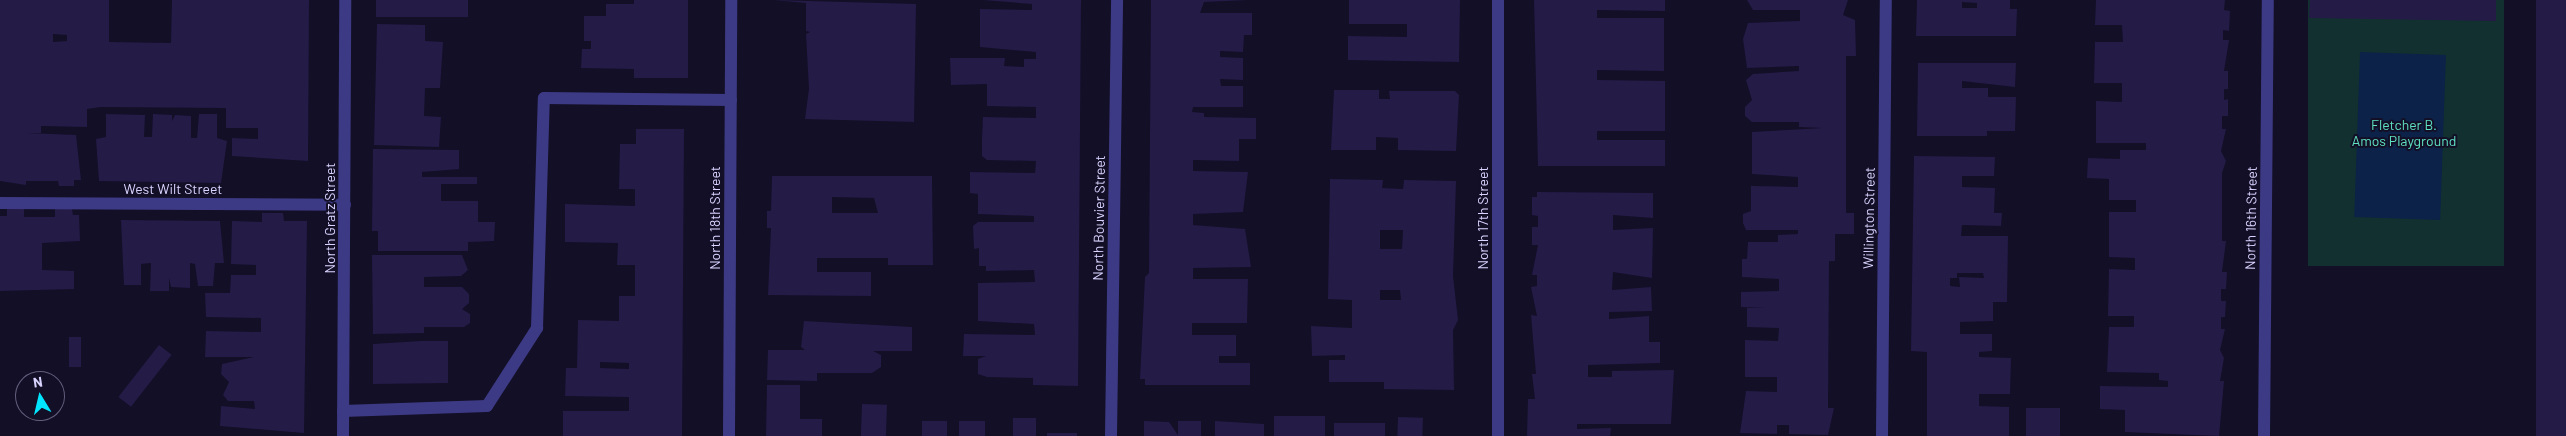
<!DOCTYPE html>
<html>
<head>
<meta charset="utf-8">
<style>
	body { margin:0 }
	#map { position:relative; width:2566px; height:436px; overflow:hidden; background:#130f26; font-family:Barlow,sans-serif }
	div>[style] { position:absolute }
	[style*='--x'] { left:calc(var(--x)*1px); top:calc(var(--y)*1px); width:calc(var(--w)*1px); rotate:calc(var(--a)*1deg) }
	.green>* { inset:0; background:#12302f; transform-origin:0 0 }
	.water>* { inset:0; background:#0c2248; transform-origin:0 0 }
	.building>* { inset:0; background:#241b47; transform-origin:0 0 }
	.minor>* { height:12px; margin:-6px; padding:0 6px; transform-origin:6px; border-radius:6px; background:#3d3a85 }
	span { translate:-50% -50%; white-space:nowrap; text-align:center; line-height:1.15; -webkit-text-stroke:4px #130f26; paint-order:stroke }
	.park-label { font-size:14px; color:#5fe0c0 }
	.street-label { font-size:14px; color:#d9d4ff }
	.north { position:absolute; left:15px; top:371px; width:50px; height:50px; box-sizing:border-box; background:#130f26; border:1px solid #625e7d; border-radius:50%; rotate:351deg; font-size:14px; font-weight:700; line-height:20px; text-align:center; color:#d9d4ff }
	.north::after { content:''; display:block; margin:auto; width:18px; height:22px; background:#00e5ff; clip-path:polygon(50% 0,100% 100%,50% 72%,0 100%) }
</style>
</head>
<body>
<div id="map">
	<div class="green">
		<div style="left:2308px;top:0;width:196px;height:266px"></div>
	</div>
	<div class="water">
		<div style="left:2360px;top:52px;width:86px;height:165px;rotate:2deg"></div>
	</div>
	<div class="building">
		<div style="clip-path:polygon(evenodd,0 0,109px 0,109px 42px,171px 43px,172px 0,309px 0,308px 161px,232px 156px,232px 138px,258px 139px,258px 128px,226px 128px,226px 108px,101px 107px,87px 109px,87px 127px,41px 126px,41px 133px,26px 133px,76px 135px,81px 180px,74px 180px,74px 186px,59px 186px,58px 181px,26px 181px,26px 185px,0 181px,0 0,53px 34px,67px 35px,67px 41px,53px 42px,53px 34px)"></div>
		<div style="left:376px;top:0;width:92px;height:17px"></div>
		<div style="clip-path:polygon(634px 0,688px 0,688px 78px,634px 78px,634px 69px,581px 68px,582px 49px,591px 49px,591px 41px,584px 41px,584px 16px,606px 16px,606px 4px,634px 4px)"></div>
		<div style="clip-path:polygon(773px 0,916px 4px,914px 122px,805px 119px,809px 89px,806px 34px,810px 32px,806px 31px,806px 3px)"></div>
		<div style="clip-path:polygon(983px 0,1081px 0,1078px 386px,1033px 385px,1033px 378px,987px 377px,978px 374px,978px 359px,986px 356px,963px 356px,964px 334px,1035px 335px,1034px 324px,978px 321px,978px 283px,1035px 282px,1034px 270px,986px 271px,986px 266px,979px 266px,979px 248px,974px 249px,973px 226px,978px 222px,1034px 222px,1034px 216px,978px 214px,978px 194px,970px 193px,970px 172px,1035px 173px,1036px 161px,987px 160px,982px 156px,982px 139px,983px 117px,1036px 118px,1036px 107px,987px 106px,987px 84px,951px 85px,950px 58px,1005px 58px,1004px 66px,1024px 67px,1024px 59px,1036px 59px,1036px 52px,980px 47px,980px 9px,1032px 10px,1032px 4px)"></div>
		<div style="clip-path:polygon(1151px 0,1248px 0,1204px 2px,1200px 13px,1252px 13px,1252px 35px,1244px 35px,1243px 52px,1220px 51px,1220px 57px,1243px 58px,1243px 80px,1220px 79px,1221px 86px,1243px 86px,1243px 107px,1193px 107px,1192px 112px,1204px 113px,1204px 117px,1256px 118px,1256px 139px,1239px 139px,1239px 161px,1193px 160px,1193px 171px,1248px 172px,1243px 212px,1193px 214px,1193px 225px,1245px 229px,1251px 267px,1193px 268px,1193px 279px,1248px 279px,1247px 323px,1192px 323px,1192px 335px,1236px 335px,1236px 356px,1219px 356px,1219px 363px,1250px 363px,1250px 385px,1145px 385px,1145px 379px,1140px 379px,1145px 277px,1149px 273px)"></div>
		<div style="clip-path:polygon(1349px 0,1460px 0,1459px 62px,1348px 60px,1348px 36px,1407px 37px,1407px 24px,1349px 24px)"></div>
		<div style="clip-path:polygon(1534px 0,1665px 0,1665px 11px,1597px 10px,1597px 18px,1664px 18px,1664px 71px,1597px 70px,1597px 80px,1665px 81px,1665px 131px,1597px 131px,1597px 140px,1665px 140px,1665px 166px,1538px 166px)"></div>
		<div style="clip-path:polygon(1747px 0,1848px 0,1843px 15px,1855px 20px,1856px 56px,1846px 56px,1846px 213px,1854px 213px,1854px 234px,1835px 234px,1835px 261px,1829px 261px,1828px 408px,1834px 408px,1828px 435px,1789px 434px,1789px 425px,1777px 425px,1777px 434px,1740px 433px,1746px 391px,1777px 392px,1777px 377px,1745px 377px,1745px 340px,1778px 341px,1779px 328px,1747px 327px,1747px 308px,1765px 308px,1741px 307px,1741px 292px,1779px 291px,1779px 279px,1742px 277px,1742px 259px,1747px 259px,1748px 242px,1778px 242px,1778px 235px,1798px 234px,1798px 230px,1746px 230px,1743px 223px,1743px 214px,1751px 211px,1751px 186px,1798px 187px,1798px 177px,1752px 174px,1752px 132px,1823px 128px,1799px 127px,1799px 122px,1752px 122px,1745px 116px,1745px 107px,1752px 100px,1746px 80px,1753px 74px,1799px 71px,1799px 66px,1747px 68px,1743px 39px,1748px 23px,1800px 21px,1800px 10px,1753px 10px)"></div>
		<div style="clip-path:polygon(evenodd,1917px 0,2010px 0,2010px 9px,2017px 9px,2016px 36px,1916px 36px,1917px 0,1962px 2px,1977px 3px,1977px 8px,1962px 8px,1962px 2px)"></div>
		<div style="clip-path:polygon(2096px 0,2225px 0,2224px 10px,2230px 11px,2229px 31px,2223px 30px,2223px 40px,2229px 40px,2224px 71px,2228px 71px,2228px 89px,2224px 89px,2224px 100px,2228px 99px,2228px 116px,2222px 116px,2222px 129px,2226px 129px,2221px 151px,2226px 161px,2222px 173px,2222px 241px,2226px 241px,2222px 272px,2227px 272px,2226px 289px,2221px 289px,2221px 301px,2226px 301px,2225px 317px,2221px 317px,2221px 329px,2225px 329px,2220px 350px,2224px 358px,2220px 381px,2224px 381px,2219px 436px,2125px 432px,2125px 410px,2100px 409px,2100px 386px,2168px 387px,2168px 381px,2159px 380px,2159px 373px,2107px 372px,2109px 327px,2134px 327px,2134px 316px,2108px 316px,2109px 269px,2135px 270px,2135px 258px,2109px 257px,2109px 212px,2136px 212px,2136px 200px,2109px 200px,2109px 179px,2087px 178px,2088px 158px,2120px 159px,2120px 150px,2146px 150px,2146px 143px,2096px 143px,2096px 101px,2122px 102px,2122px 83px,2094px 83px,2095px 42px,2123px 42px,2122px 25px,2095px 25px)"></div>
		<div style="clip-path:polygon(2310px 0,2496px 0,2496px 21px,2309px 18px)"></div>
		<div style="left:2536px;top:0;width:30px;height:436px"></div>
		<div style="clip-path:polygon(377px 24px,425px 25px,425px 41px,443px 42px,440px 88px,425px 88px,424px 116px,441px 117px,439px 147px,374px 145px)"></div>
		<div style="clip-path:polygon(1918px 63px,2016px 63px,2015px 87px,1962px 81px,1962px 88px,1988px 88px,1988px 97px,2016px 97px,2015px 131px,1987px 131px,1987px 136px,1917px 136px)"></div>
		<div style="clip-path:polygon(1334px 90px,1379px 90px,1379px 99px,1390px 99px,1389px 91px,1455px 91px,1459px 95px,1456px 151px,1398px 150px,1398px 138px,1376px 137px,1376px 150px,1331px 150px)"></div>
		<div style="clip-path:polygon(106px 114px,145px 115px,144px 137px,152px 137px,153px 114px,172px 115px,172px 121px,175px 115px,191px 116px,191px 138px,197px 138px,199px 114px,217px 114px,217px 138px,227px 141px,221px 183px,99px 181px,96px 139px,106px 137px)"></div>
		<div style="clip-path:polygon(evenodd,636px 129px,684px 129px,682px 436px,563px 436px,563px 411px,629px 411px,629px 397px,565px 396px,566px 368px,577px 368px,578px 320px,619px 321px,619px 296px,635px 296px,635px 265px,617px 265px,618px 243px,565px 242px,565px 204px,635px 206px,635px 189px,619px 189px,620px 144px,636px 144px,636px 129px,600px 362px,629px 363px,629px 369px,600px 368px,600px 362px)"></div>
		<div style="clip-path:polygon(373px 149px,459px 150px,459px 169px,422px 172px,422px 177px,477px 177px,477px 184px,441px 184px,441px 201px,478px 201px,478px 222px,495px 222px,494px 241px,468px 242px,468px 251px,378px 251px,378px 231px,372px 231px)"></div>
		<div style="clip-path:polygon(evenodd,1914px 156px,1995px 157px,1994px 176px,1962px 176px,1962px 187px,1995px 188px,1994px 213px,2002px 213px,2001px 226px,1962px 225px,1961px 236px,2008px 236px,2007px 302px,1993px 302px,1993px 321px,1960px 322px,1960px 334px,1992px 334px,1992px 351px,1979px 352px,1979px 357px,2011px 358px,2010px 394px,1979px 394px,1979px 406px,2009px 407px,2009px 436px,1927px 436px,1927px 352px,1911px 351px,1914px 156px,1957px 273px,1983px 273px,1984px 278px,1959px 277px,1960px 287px,1950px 286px,1950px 278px,1957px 278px,1957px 273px)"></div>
		<div style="clip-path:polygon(evenodd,772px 176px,932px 176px,933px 265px,888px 265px,888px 258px,817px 258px,817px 272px,871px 272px,871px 296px,768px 295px,771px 228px,767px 228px,767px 211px,771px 211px,772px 176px,832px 197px,874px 198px,878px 213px,832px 213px,832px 197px)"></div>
		<div style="clip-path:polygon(evenodd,1330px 179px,1383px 180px,1382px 188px,1403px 189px,1404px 180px,1456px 181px,1453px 276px,1458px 320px,1453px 330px,1454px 390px,1384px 389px,1384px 382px,1329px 382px,1329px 360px,1345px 360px,1345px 355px,1312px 356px,1311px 326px,1352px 328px,1352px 300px,1328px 299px,1330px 179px,1380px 230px,1403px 230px,1402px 249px,1380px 249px,1380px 230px,1330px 179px,1380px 290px,1400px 290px,1401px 300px,1380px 300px,1380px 290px)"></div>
		<div style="clip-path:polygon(1537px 192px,1653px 193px,1653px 218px,1613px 215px,1613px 230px,1653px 228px,1652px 278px,1613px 272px,1612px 290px,1651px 287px,1652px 311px,1609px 312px,1609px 319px,1649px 316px,1649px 342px,1660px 342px,1660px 363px,1588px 365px,1588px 377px,1612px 377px,1612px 371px,1674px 370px,1671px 424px,1577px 424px,1577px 429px,1611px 428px,1610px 436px,1527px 436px,1528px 399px,1535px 399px,1532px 374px,1536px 374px,1531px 315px,1537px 316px,1531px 287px,1537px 286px,1537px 275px,1532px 275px,1538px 245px,1532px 245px,1532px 227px,1538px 227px,1538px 216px,1532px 215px,1532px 197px,1537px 197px)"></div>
		<div style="clip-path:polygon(7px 209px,24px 209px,24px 217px,55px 217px,55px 209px,72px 209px,73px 215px,79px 215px,80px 241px,42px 243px,42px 270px,74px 271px,74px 289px,0 291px,0 216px,7px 216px)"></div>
		<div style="clip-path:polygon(262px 213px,283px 213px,284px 221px,307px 221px,304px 433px,220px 426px,221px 406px,255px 409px,254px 401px,228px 401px,223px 395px,229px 382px,221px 374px,222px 364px,254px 357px,205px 357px,206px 331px,261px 332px,261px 318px,206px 317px,205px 293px,230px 293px,231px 275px,256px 275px,256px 265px,231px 264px,232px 221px,262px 222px)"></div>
		<div style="clip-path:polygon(121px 220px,220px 221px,224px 263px,215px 263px,213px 286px,198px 286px,195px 264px,190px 263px,190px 288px,171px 287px,169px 278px,169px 291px,150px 291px,151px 263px,141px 264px,141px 285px,124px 285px)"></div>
		<div style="clip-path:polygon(372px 255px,462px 255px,468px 270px,461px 276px,424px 277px,424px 287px,462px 287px,469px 294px,469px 303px,462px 309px,470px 314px,470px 323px,464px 327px,424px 327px,424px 333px,373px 334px)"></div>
		<div style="clip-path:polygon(804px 321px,912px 327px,912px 351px,873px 351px,881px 355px,881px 367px,872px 373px,817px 373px,817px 381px,767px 380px,768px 350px,805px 350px,801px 347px)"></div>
		<div style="left:69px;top:337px;width:12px;height:30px"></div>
		<div style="clip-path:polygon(421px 341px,448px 341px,448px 383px,373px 384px,373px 344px)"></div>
		<div style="left:159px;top:345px;width:16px;height:66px;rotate:38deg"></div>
		<div style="clip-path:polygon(767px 385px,800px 385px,800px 419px,822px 419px,822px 436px,766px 436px)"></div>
		<div style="left:862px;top:404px;width:25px;height:32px;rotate:2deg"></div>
		<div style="left:2026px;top:408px;width:34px;height:28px"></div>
		<div style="left:1274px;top:416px;width:51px;height:20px"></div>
		<div style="left:1398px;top:417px;width:25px;height:19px;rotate:2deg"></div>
		<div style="left:1013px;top:418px;width:23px;height:18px"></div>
		<div style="left:922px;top:421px;width:25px;height:15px"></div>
		<div style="left:959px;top:421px;width:26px;height:15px"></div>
		<div style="clip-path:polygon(1144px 421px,1169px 422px,1178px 435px,1178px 421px,1201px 421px,1201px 436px,1144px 436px)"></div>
		<div style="clip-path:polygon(1215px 421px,1264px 424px,1264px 436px,1215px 436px)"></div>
		<div style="left:1334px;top:423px;width:51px;height:13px"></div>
		<div style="left:1047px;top:433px;width:30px;height:3px"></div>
	</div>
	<div class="minor">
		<div style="--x:1498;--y:0;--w:436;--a:90"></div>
		<div style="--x:0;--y:203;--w:345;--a:0.3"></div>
		<div style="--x:343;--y:411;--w:144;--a:-2"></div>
		<div style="--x:487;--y:406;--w:93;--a:-57.3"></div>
		<div style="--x:537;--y:328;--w:230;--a:-88.3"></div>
		<div style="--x:544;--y:98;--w:187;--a:0.6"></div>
		<div style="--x:343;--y:436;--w:436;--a:-89.7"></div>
		<div style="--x:729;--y:436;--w:436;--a:-89.7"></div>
		<div style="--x:1111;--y:436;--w:436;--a:-89.2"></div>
		<div style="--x:1882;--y:436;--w:436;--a:-89.5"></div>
		<div style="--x:2264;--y:436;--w:436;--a:-89.5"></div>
	</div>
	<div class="park-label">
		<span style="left:2404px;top:133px">Fletcher B.<br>Amos Playground</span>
	</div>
	<div class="street-label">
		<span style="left:173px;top:189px">West Wilt Street</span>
		<span style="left:330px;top:218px;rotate:-90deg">North Gratz Street</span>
		<span style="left:715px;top:218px;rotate:-90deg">North 18th Street</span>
		<span style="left:1099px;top:218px;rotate:-89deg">North Bouvier Street</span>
		<span style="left:1483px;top:218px;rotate:-90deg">North 17th Street</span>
		<span style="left:1869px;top:218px;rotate:-89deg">Willington Street</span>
		<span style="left:2251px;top:218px;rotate:-89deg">North 16th Street</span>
	</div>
	<div class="north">N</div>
</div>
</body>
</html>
